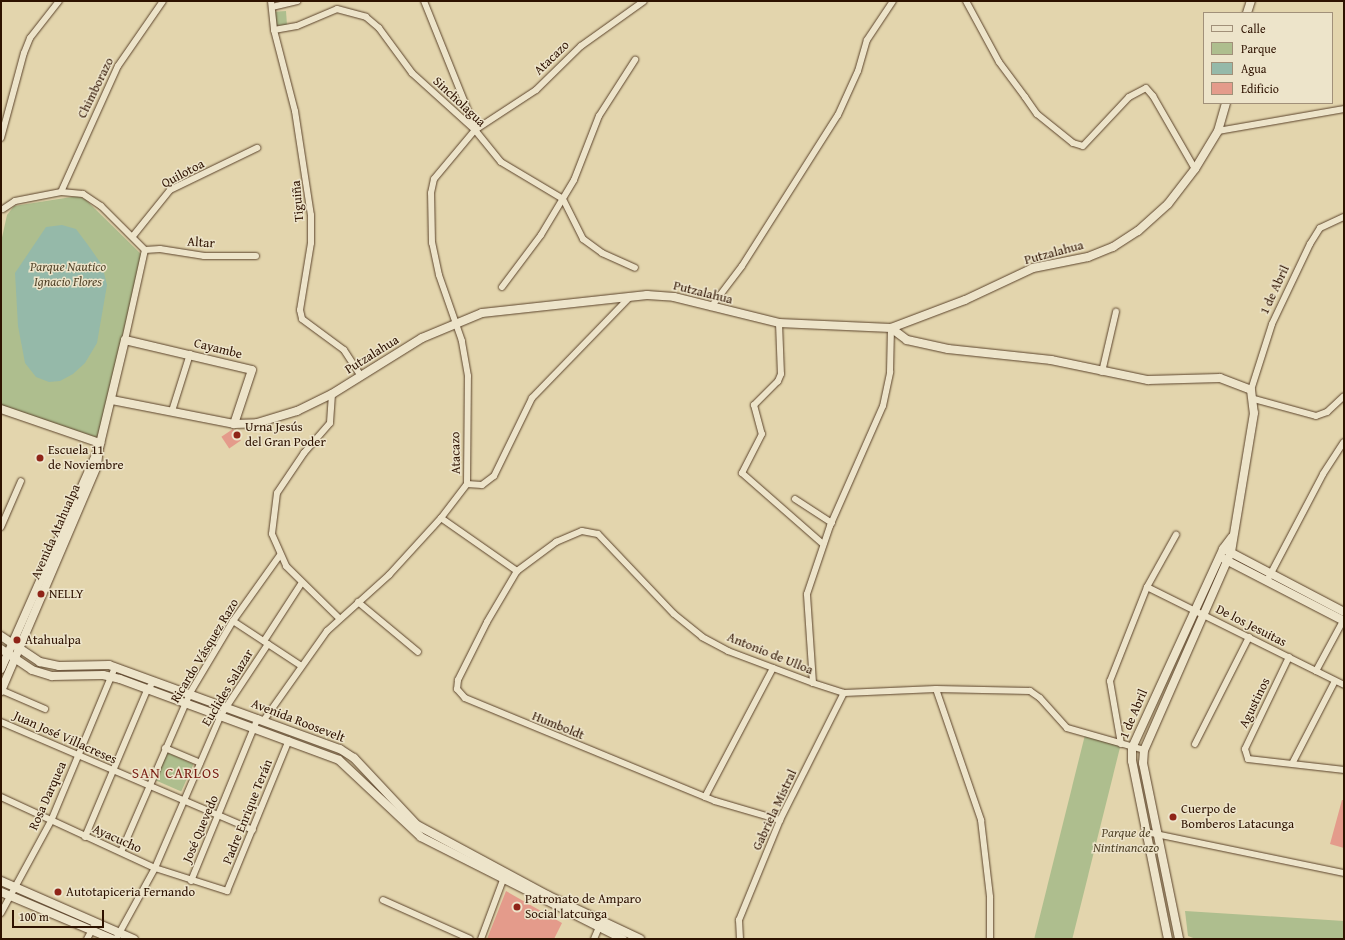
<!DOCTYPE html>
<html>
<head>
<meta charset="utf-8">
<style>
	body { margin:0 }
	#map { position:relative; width:1345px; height:940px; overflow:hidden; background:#e3d5ad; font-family:"Gentium Book Plus",serif }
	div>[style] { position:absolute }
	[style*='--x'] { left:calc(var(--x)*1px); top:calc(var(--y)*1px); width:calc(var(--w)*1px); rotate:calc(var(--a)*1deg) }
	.green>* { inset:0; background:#aebe8e; transform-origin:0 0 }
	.water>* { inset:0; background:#95b9a9 }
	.building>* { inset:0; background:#e49b8b; transform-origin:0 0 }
	.roads { filter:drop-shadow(0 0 1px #5b432b) drop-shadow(0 0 1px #5b432b) }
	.street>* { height:6px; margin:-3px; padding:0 3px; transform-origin:3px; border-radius:3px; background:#ede4ca }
	.secondary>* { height:8px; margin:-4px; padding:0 4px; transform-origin:4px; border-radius:4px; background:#ede4ca }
	.dots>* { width:11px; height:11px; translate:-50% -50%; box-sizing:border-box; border:2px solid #ede4ca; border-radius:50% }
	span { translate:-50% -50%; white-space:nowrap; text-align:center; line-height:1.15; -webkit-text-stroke:3px #ede4ca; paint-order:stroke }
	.street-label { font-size:13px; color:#2e1200 }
	.park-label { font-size:13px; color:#54462b; font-style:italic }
	.poi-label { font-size:13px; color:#2e1200 }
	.left { translate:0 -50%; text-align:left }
	.quarter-label { font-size:15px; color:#7a1f14; letter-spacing:1px }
	.frame { position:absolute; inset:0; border:2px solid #2e1200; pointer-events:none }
	.legend { position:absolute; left:1203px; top:12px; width:130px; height:92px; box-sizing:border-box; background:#ede4ca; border:1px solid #a19079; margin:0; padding:5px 7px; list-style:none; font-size:12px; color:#2e1200 }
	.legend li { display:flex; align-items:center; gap:8px; height:20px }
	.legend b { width:20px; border:1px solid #a19079 }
	.scale { position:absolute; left:12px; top:910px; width:92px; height:18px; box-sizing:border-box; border:2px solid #2e1200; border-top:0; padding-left:5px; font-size:12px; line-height:14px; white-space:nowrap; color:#2e1200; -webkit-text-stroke:3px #ede4ca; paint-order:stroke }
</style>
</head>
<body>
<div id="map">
	<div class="green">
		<div style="left:286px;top:11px;width:14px;height:11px;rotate:86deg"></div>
		<div style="clip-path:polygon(78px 196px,86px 200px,142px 255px,98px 438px,1px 405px,1px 242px,7px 215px,14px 206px)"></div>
		<div style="left:1085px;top:735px;width:37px;height:209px;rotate:14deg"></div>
		<div style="left:166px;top:752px;width:30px;height:30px;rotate:24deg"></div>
		<div style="clip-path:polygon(1185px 911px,1344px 921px,1344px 939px,1196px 939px,1188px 936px)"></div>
	</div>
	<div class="water">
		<div style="clip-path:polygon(62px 225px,76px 229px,88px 245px,102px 265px,107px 285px,97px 343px,85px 363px,73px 374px,60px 381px,49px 382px,36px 377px,25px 363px,18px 326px,15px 273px,46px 227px)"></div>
	</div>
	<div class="building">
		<div style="left:233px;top:429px;width:14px;height:14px;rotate:56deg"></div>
		<div style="clip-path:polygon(1342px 800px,1344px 800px,1344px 848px,1330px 844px)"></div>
		<div style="clip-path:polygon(506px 891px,562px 923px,554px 939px,487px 939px)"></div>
	</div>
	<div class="roads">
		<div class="street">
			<div style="--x:271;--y:1;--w:29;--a:84"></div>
			<div style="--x:274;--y:30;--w:84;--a:75.5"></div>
			<div style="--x:295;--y:111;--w:105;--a:81.3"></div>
			<div style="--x:311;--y:215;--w:28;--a:90"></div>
			<div style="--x:311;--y:243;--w:68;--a:99.3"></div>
			<div style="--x:300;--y:310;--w:9;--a:77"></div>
			<div style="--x:302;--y:319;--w:52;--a:36.4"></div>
			<div style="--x:344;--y:350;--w:31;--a:57"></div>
			<div style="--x:424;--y:1;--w:137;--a:68.1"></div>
			<div style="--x:966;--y:1;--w:69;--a:61.6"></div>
			<div style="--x:999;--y:62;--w:44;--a:53.4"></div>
			<div style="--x:1025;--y:97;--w:21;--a:55"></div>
			<div style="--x:1037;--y:114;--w:46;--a:38.9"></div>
			<div style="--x:1073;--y:143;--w:10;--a:17"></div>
			<div style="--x:1083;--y:146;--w:67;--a:-46.8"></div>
			<div style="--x:1129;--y:97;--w:19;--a:-28"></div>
			<div style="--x:1146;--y:88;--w:11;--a:49"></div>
			<div style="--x:1153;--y:96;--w:84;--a:60.1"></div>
			<div style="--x:272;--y:7;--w:26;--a:-13"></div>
			<div style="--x:274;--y:30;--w:23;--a:-10"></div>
			<div style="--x:297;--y:26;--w:43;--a:-23"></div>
			<div style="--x:337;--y:9;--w:30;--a:15"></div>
			<div style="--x:366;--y:17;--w:17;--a:40"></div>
			<div style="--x:379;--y:28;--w:56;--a:53.7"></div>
			<div style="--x:412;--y:73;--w:85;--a:42.1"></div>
			<div style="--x:475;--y:130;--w:41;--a:50.9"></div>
			<div style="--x:501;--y:162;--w:72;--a:30.8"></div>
			<div style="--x:563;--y:199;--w:45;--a:63.4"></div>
			<div style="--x:583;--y:239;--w:24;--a:36"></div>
			<div style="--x:602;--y:253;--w:36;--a:24"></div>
			<div style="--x:1218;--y:131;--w:128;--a:-9.9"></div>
			<div style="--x:1;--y:138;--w:88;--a:-74.9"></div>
			<div style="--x:24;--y:53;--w:16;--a:-68"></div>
			<div style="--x:30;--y:38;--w:47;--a:-51.9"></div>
			<div style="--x:61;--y:192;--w:138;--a:-65.7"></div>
			<div style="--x:118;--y:66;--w:79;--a:-55.3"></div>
			<div style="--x:3;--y:209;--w:14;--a:-34"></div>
			<div style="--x:15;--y:201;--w:47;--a:-11.1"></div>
			<div style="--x:61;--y:192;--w:22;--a:5"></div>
			<div style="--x:83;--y:194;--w:22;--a:34"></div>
			<div style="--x:101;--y:206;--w:62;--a:45"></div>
			<div style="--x:133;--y:236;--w:59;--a:-51.2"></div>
			<div style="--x:170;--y:190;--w:97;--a:-25.8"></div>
			<div style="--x:145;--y:250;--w:15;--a:-4"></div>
			<div style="--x:160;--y:249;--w:45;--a:9"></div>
			<div style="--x:204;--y:256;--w:52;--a:0"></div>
			<div style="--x:502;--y:287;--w:65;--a:-53.1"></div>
			<div style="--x:541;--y:235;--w:64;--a:-59"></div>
			<div style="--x:574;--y:180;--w:69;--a:-68.7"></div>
			<div style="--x:599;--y:116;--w:67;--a:-57.3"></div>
			<div style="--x:711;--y:307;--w:51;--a:-52.9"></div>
			<div style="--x:742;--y:266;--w:179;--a:-57.6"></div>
			<div style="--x:838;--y:115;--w:48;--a:-65.6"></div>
			<div style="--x:858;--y:71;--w:32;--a:-74"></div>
			<div style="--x:867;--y:40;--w:47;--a:-56.3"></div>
			<div style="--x:779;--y:323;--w:51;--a:87.8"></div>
			<div style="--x:781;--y:374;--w:8;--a:113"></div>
			<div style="--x:778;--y:381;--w:34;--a:135"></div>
			<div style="--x:754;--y:405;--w:30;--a:75"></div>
			<div style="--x:762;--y:434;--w:44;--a:117.1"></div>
			<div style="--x:742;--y:473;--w:108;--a:41.2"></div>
			<div style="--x:125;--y:340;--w:92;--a:-77.5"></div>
			<div style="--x:1102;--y:372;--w:62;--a:-76.9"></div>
			<div style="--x:1251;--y:390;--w:69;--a:-72.3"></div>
			<div style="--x:1272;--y:324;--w:89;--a:-64.6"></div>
			<div style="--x:1310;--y:244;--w:19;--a:-58"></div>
			<div style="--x:1320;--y:228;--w:26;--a:-25"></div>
			<div style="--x:332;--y:394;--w:29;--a:94"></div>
			<div style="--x:330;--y:423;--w:40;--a:131"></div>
			<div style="--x:304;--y:453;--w:48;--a:124"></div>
			<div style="--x:277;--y:493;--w:41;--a:97"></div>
			<div style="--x:272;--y:534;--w:35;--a:66"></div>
			<div style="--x:286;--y:566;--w:74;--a:44.5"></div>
			<div style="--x:1254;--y:399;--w:64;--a:15.3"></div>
			<div style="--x:1316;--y:416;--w:12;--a:-20"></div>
			<div style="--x:1327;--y:412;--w:23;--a:-43"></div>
			<div style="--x:172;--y:411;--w:60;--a:-72.5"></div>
			<div style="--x:467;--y:484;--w:15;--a:4"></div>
			<div style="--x:482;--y:485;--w:15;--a:-37"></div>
			<div style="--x:494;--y:476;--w:87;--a:-64"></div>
			<div style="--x:532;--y:398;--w:141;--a:-45.9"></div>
			<div style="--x:795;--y:499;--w:44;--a:33"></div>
			<div style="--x:441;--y:518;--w:93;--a:34.9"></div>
			<div style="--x:517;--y:571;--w:49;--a:-36.6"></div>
			<div style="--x:556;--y:542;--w:28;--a:-23"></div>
			<div style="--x:582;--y:531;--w:16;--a:11"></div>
			<div style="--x:598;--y:534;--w:110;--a:46.5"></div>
			<div style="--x:674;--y:614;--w:36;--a:39"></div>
			<div style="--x:702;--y:637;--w:30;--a:28"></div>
			<div style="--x:728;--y:651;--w:91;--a:20.6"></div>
			<div style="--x:813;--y:683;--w:33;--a:18"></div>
			<div style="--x:844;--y:693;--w:92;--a:-2.5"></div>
			<div style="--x:936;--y:689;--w:94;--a:1.2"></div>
			<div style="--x:1030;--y:691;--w:12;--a:35"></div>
			<div style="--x:1040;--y:698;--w:40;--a:48"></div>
			<div style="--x:1067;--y:728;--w:80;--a:15.9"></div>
			<div style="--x:1;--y:527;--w:50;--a:-66.5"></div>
			<div style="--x:517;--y:571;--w:59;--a:120.5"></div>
			<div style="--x:487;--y:622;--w:65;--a:116.6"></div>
			<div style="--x:458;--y:680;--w:9;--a:96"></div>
			<div style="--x:457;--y:689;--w:12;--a:48"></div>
			<div style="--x:465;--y:698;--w:270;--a:22.4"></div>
			<div style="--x:715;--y:801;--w:68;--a:16.3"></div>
			<div style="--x:1269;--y:577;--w:116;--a:-62.3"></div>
			<div style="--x:1323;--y:474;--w:38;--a:-57"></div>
			<div style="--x:1147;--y:587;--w:220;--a:26.4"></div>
			<div style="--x:358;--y:602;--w:78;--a:39.8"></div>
			<div style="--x:233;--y:621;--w:80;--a:33.3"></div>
			<div style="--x:264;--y:641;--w:68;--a:-57"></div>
			<div style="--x:1289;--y:657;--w:102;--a:115.6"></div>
			<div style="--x:1245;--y:749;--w:10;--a:73"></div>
			<div style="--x:1248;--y:759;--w:97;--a:6.5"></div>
			<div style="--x:1316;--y:671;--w:59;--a:-61.7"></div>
			<div style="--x:813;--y:683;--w:89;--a:-93.9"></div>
			<div style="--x:807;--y:594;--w:72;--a:-71.3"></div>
			<div style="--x:830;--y:526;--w:131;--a:-66.2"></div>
			<div style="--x:883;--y:406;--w:35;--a:-78"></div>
			<div style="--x:890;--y:372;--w:44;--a:-88.7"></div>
			<div style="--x:936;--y:689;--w:139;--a:71"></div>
			<div style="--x:981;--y:820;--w:78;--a:83.3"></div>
			<div style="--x:990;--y:897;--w:42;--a:90"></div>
			<div style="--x:1;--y:690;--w:48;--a:23.4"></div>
			<div style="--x:264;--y:720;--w:109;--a:-54.7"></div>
			<div style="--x:327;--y:631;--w:84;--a:-42.1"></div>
			<div style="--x:389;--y:575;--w:77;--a:-47.6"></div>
			<div style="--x:441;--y:518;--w:43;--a:-52.6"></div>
			<div style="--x:467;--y:484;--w:108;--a:-89.5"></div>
			<div style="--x:468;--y:376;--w:36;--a:-100"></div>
			<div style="--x:462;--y:341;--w:70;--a:-109.2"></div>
			<div style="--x:439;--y:275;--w:33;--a:-102"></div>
			<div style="--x:432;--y:243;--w:50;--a:-91.1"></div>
			<div style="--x:431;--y:193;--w:14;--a:-78"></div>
			<div style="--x:434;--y:179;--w:64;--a:-50.1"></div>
			<div style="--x:475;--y:130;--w:73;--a:-33.3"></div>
			<div style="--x:536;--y:90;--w:63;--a:-44.4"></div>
			<div style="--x:581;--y:46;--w:77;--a:-35.5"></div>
			<div style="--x:1;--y:722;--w:274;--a:23.2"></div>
			<div style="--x:1121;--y:744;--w:64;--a:-99.9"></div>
			<div style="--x:1110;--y:681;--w:101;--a:-68.5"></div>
			<div style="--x:1147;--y:587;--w:60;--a:-60.9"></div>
			<div style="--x:1195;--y:744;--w:120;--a:-63.2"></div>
			<div style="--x:165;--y:748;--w:38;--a:23"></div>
			<div style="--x:1293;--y:762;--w:91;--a:-62.6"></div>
			<div style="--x:1;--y:797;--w:170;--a:24.8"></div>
			<div style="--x:155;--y:868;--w:76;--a:17.7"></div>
			<div style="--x:227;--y:891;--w:163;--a:-67.7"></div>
			<div style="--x:705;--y:797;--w:146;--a:-62.2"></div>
			<div style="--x:1146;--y:832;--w:202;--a:11.7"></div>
			<div style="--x:85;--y:837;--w:160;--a:-67.1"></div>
			<div style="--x:147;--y:690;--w:11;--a:-52"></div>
			<div style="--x:121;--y:852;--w:173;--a:-66.5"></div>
			<div style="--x:190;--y:693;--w:84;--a:-59.2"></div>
			<div style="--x:233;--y:621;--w:81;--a:-54.5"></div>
			<div style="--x:191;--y:881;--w:176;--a:-67.7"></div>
			<div style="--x:383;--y:900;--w:95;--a:24.1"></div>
			<div style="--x:1;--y:913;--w:105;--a:-61.5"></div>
			<div style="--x:51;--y:821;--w:167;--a:-67.4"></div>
			<div style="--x:87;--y:939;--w:18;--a:-61"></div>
			<div style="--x:116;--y:939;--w:81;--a:-61.2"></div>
			<div style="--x:155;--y:868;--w:167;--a:-66.7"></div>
			<div style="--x:221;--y:715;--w:85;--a:-56.5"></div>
			<div style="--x:481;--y:939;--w:63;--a:-69.6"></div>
			<div style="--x:594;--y:939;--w:13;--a:-67"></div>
			<div style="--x:740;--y:939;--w:19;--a:-93"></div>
			<div style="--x:739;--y:920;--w:108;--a:-67.7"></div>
			<div style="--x:780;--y:820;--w:142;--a:-63.3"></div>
		</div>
		<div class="secondary">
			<div style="--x:1247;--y:13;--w:13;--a:-72"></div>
			<div style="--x:891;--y:328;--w:20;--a:37"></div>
			<div style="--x:907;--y:340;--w:42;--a:12.4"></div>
			<div style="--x:948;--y:349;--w:104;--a:6.1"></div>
			<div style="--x:1051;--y:360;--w:99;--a:11.7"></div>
			<div style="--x:1148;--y:380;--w:72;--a:-1.6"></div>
			<div style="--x:1220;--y:378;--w:33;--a:21"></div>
			<div style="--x:1251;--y:390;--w:23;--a:83"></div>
			<div style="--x:1254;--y:413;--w:141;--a:99.4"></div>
			<div style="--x:1231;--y:552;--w:216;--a:113.7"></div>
			<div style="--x:1144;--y:750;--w:13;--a:94"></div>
			<div style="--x:1143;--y:763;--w:180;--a:78.4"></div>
			<div style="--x:112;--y:400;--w:124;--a:11.1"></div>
			<div style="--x:234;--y:424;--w:23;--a:-2"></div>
			<div style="--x:257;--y:423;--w:42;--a:-16.7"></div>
			<div style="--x:297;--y:411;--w:39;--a:-26"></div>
			<div style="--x:332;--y:394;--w:106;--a:-31.9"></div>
			<div style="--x:422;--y:338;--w:65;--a:-22.6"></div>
			<div style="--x:482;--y:313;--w:166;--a:-6.2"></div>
			<div style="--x:647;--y:295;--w:27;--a:4"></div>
			<div style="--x:674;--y:297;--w:108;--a:13.9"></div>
			<div style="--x:779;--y:323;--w:112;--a:2.6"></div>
			<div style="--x:891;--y:328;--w:79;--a:-20.7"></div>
			<div style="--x:965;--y:300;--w:75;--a:-25.2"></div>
			<div style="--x:1033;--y:268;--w:56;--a:-11.3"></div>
			<div style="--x:1088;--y:257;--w:27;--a:-22"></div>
			<div style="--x:1113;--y:247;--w:30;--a:-33"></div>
			<div style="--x:1138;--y:231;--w:40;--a:-42"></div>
			<div style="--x:1168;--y:204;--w:44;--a:-52.4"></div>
			<div style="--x:1195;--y:169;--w:44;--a:-58.8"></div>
			<div style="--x:1218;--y:131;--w:29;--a:-74"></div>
			<div style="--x:1;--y:409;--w:105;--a:19"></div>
			<div style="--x:1226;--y:550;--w:133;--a:27.7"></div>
			<div style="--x:1224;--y:559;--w:135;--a:27.3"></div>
			<div style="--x:1;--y:636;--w:47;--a:33.7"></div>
			<div style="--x:40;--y:662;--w:19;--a:12"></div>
			<div style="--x:59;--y:666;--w:50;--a:-1.1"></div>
			<div style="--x:109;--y:665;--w:246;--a:20"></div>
			<div style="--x:340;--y:749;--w:17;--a:33"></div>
			<div style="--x:354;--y:758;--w:92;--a:46.8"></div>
			<div style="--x:417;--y:825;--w:148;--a:28.3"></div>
			<div style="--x:547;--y:895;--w:103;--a:25.3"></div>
			<div style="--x:1;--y:649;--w:37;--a:34"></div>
			<div style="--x:32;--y:670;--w:21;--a:17"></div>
			<div style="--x:52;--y:676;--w:51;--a:-1.1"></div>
			<div style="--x:103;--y:675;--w:17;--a:13"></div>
			<div style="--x:120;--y:679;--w:233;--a:20.3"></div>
			<div style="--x:339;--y:760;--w:112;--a:43.2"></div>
			<div style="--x:421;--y:837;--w:226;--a:26.8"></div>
			<div style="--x:1;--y:669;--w:242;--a:-66.1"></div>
			<div style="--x:99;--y:448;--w:111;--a:-76.5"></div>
			<div style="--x:125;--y:340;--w:130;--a:13.3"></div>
			<div style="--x:252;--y:370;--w:57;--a:108.4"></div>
			<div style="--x:1;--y:691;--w:245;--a:-66.9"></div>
			<div style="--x:97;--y:466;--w:18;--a:-84"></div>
			<div style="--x:1;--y:881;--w:145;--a:23.6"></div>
			<div style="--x:1;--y:892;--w:121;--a:22.9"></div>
			<div style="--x:1168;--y:939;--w:182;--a:-101.4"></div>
			<div style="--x:1132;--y:761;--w:13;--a:-90"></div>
			<div style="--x:1132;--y:748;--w:219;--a:-65.4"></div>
			<div style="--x:1223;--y:549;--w:15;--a:-53"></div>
		</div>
	</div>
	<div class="dots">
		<div style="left:237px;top:435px;background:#8f2418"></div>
		<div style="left:40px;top:458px;background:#8f2418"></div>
		<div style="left:41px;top:594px;background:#8f2418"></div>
		<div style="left:17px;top:640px;background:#8f2418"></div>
		<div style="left:1173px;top:817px;background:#8f2418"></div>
		<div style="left:58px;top:892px;background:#8f2418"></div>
		<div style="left:517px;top:907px;background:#8f2418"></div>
	</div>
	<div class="street-label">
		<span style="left:552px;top:58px;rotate:-44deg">Atacazo</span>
		<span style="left:96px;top:88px;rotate:-64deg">Chimborazo</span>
		<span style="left:459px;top:102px;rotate:43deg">Sincholagua</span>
		<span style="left:183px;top:174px;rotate:-28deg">Quilotoa</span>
		<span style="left:298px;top:201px;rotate:-95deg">Tiguiña</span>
		<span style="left:201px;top:243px;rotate:4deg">Altar</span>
		<span style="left:1054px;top:253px;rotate:-15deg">Putzalahua</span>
		<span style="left:1275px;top:290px;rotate:-65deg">1 de Abril</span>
		<span style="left:703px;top:293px;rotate:14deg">Putzalahua</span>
		<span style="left:218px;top:349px;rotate:14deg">Cayambe</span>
		<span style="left:372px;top:355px;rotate:-32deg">Putzalahua</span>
		<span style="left:456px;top:453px;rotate:-91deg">Atacazo</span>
		<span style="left:56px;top:532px;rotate:-66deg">Avenida Atahualpa</span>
		<span style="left:1251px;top:626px;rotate:27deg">De los Jesuitas</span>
		<span style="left:205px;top:651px;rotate:-59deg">Ricardo Vásquez Razo</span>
		<span style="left:770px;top:654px;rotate:22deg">Antonio de Ulloa</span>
		<span style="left:228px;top:688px;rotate:-59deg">Euclides Salazar</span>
		<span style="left:1255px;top:703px;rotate:-64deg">Agustinos</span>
		<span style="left:1134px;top:714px;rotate:-67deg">1 de Abril</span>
		<span style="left:298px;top:721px;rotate:21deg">Avenida Roosevelt</span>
		<span style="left:558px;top:726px;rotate:22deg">Humboldt</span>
		<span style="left:65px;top:738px;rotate:24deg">Juan José Villacreses</span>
		<span style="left:48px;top:796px;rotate:-66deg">Rosa Darquea</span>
		<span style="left:775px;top:810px;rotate:-65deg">Gabriela Mistral</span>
		<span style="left:248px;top:812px;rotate:-68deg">Padre Enrique Terán</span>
		<span style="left:201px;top:829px;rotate:-67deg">José Quevedo</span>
		<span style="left:117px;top:839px;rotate:24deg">Ayacucho</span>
	</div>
	<div class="park-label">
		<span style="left:68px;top:275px">Parque Nautico<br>Ignacio Flores</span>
		<span style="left:1126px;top:841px">Parque de<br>Nintinancazo</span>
	</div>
	<div class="poi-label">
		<span class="left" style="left:245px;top:435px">Urna Jesús<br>del Gran Poder</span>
		<span class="left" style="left:48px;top:458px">Escuela 11<br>de Noviembre</span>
		<span class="left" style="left:49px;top:594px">NELLY</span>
		<span class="left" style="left:25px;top:640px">Atahualpa</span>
		<span class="left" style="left:1181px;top:817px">Cuerpo de<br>Bomberos Latacunga</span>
		<span class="left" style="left:66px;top:892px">Autotapiceria Fernando</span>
		<span class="left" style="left:525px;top:907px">Patronato de Amparo<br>Social latcunga</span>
	</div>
	<div class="quarter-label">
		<span style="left:176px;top:773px">SAN CARLOS</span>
	</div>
	<div class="frame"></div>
	<ul class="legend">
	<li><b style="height:5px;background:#ede4ca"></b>Calle</li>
	<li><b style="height:11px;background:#aebe8e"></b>Parque</li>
	<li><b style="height:11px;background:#95b9a9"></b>Agua</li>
	<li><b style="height:11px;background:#e49b8b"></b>Edificio</li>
	</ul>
	<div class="scale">100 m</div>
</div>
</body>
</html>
